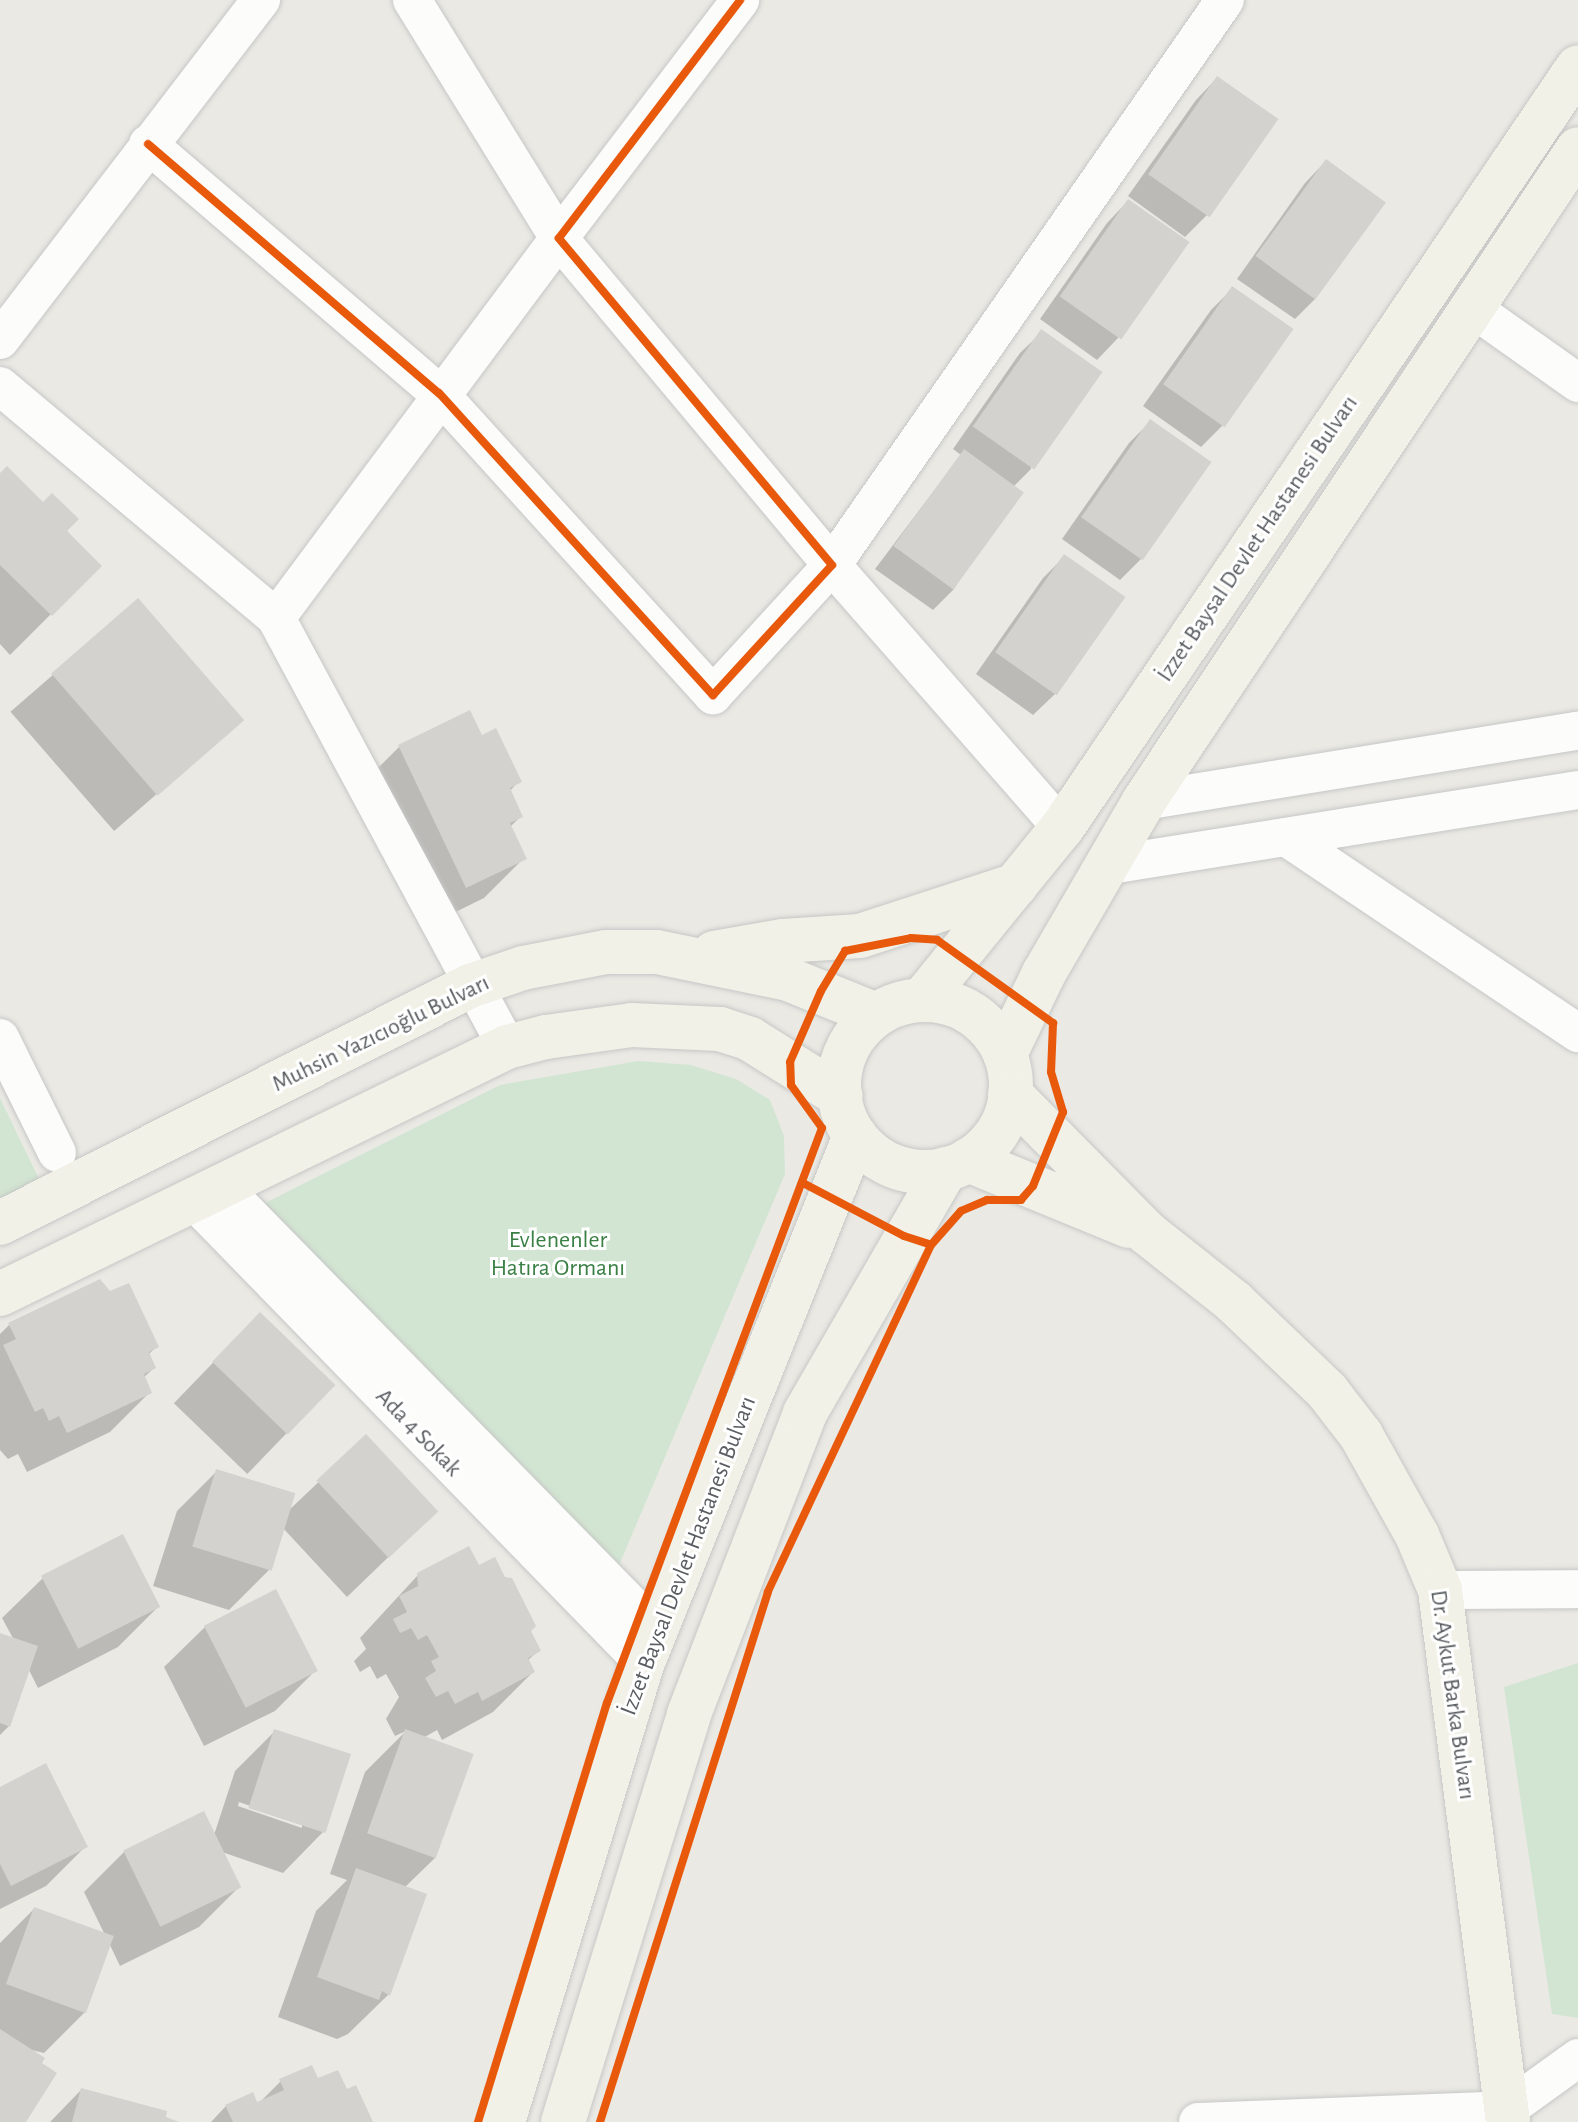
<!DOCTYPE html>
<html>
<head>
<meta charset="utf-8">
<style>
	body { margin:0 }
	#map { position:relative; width:1578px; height:2122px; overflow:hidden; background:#eae9e4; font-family:"Alegreya Sans",sans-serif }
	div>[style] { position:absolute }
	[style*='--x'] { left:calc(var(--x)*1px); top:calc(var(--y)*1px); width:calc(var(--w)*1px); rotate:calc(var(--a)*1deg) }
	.green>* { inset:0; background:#d2e5d2 }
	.shadow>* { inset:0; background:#0003; transform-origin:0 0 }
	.building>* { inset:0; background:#d3d2cf; transform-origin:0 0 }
	.roads { filter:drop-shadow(0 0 2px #c6c7c6) drop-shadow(0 0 2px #c6c7c6) }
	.minor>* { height:38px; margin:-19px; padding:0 19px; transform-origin:19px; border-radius:19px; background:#fcfcfb }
	.major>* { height:44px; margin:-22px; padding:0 22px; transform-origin:22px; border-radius:22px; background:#f2f1e7 }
	.major>.ring { margin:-22px; padding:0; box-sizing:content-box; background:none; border:44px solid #f2f1e7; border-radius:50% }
	.cycleway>* { height:8px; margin:-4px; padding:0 4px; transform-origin:4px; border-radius:4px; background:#e8590c }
	span { translate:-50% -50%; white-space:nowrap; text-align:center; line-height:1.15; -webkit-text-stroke:6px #fff; paint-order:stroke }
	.street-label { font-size:24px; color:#5a5d61 }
	.park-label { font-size:24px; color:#3a8045 }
</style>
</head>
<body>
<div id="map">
	<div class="green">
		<div style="clip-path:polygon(638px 1061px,691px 1065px,736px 1079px,770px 1100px,784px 1136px,785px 1174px,617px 1570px,259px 1206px,500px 1085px)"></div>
		<div style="clip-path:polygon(0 1098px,39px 1179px,0 1199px)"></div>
		<div style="clip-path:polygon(1578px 1663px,1578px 2018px,1552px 2014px,1504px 1687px)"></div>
	</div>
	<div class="shadow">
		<div style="clip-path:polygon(1217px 78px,1207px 215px,1185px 237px,1128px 196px,1196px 100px)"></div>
		<div style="clip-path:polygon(1326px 161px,1316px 298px,1295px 319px,1237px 279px,1305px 183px)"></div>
		<div style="clip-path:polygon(1128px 201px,1118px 338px,1097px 360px,1040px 319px,1107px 223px)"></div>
		<div style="clip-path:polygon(1232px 289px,1222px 426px,1201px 447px,1143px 406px,1211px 310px)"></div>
		<div style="clip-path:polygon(1042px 332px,1031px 469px,1013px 487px,954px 589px,933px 610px,875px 569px,961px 455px,953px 449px,1020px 353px)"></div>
		<div style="clip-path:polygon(1150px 422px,1141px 559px,1120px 580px,1062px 539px,1129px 443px)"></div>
		<div style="clip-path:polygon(0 476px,43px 505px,99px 566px,10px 655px,0 644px)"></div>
		<div style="clip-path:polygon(1064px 557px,1055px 694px,1033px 715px,976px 674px,1043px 578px)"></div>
		<div style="left:138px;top:601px;width:158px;height:169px;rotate:49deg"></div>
		<div style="clip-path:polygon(481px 737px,519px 781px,509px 792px,521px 816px,510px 827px,524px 858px,484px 898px,425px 927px,359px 787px,399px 747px)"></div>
		<div style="left:260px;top:1314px;width:102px;height:124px;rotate:44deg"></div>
		<div style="clip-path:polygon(9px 1325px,157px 1346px,148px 1355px,154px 1368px,143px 1378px,150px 1392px,110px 1432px,27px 1472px,18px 1454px,8px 1459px,0 1450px,0 1334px)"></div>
		<div style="clip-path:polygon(366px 1437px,436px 1511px,347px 1597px,282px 1527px,269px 1570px,229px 1610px,153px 1586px,177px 1511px,217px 1471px,287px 1512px)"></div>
		<div style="clip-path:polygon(479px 1568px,539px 1650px,527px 1661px,533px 1672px,493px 1712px,442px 1740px,437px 1730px,423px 1738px,436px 1857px,404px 1888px,388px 1995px,348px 2034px,337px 2039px,278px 2017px,316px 1911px,347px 1880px,330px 1874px,365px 1772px,406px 1731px,395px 1736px,386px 1719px,399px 1697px,386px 1674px,377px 1679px,370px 1666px,360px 1672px,354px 1661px,366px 1649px,360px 1638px,418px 1575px)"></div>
		<div style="clip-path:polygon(43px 1578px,158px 1607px,118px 1647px,38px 1688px,28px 1668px,9px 1726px,0 1735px,0 1635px,14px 1640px,2px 1618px)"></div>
		<div style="clip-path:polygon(205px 1627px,315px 1671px,275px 1711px,204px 1746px,164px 1667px)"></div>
		<div style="clip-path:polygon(evenodd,275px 1731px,323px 1832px,283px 1873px,222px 1852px,239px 1887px,199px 1927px,120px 1966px,109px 1943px,84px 2013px,44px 2053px,28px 2049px,24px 2122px,0 2122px,0 1943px,34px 1909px,105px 1935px,84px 1892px,124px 1852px,214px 1835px,235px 1771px,275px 1731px,239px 1802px,302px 1824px,302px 1828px,238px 1806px,239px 1802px)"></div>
		<div style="clip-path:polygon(0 1789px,86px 1846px,46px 1886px,0 1909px)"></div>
		<div style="clip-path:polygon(281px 2081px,317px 2081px,346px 2092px,371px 2122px,211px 2122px,226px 2106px,257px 2105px)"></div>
		<div style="clip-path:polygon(81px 2090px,175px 2122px,50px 2122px)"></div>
	</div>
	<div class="building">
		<div style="left:1217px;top:76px;width:75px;height:120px;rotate:35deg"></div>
		<div style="left:1326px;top:159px;width:74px;height:120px;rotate:36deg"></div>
		<div style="left:1128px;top:199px;width:75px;height:119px;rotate:35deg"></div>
		<div style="left:1232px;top:286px;width:75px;height:120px;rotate:35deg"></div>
		<div style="left:1041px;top:329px;width:75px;height:119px;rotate:35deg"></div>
		<div style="left:1150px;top:419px;width:75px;height:120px;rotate:35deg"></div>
		<div style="left:964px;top:449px;width:74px;height:120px;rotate:36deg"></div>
		<div style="clip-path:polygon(7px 466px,43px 502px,52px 493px,79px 519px,67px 531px,102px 566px,52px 616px,0 565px,0 473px)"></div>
		<div style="left:1064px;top:554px;width:75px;height:120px;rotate:35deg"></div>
		<div style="left:138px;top:598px;width:162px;height:115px;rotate:49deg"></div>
		<div style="clip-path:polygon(470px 710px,482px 735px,496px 728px,522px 782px,510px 788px,523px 817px,510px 823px,527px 859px,466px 888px,398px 745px)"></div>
		<div style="clip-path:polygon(100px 1279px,110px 1291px,129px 1283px,159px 1347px,149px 1352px,156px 1368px,144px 1374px,152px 1393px,67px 1433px,59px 1416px,49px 1421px,43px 1408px,35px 1412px,3px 1345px,16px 1339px,8px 1323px)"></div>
		<div style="left:260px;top:1312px;width:105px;height:69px;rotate:44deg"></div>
		<div style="left:366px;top:1434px;width:106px;height:68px;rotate:47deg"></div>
		<div style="left:216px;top:1469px;width:83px;height:81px;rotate:17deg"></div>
		<div style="left:123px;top:1534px;width:82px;height:92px;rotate:63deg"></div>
		<div style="clip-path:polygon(469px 1546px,479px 1565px,495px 1557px,505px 1577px,512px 1578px,536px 1626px,531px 1631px,541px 1651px,528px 1658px,535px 1672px,482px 1701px,478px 1692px,455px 1704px,448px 1691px,436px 1697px,425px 1678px,436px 1671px,431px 1661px,439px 1657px,427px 1635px,418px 1640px,411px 1628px,400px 1633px,393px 1619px,407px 1612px,399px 1596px,418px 1586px,417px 1573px)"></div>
		<div style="left:276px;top:1589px;width:92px;height:81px;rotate:63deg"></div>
		<div style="clip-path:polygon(0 1633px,38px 1646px,10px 1727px,0 1723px)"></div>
		<div style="left:274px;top:1729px;width:81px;height:83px;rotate:18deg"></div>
		<div style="left:405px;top:1729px;width:73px;height:111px;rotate:20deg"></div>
		<div style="clip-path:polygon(46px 1763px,88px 1847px,11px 1886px,0 1864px,0 1787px)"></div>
		<div style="left:204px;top:1811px;width:85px;height:90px;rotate:64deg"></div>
		<div style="clip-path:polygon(356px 1868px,427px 1894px,390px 1996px,382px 1991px,379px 2000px,317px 1977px)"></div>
		<div style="left:34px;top:1907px;width:85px;height:82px;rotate:20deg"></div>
		<div style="clip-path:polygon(0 2029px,45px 2058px,42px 2063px,57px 2073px,26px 2122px,0 2122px)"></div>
		<div style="clip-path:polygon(312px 2065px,318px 2078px,338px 2070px,347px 2089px,356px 2085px,373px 2122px,233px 2122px,225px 2105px,253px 2092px,257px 2102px,284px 2090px,279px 2079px)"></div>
		<div style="clip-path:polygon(81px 2088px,167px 2111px,166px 2117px,179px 2122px,72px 2122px)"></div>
	</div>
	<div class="roads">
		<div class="minor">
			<div style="--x:148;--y:144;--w:383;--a:40.6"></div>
			<div style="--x:439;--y:393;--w:408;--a:47.8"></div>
			<div style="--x:713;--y:695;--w:176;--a:-47.5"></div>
			<div style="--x:832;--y:565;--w:426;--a:-129.9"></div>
			<div style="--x:559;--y:238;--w:299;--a:-52.7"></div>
			<div style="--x:1472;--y:308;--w:130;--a:35.3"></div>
			<div style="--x:0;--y:340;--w:429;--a:-52.5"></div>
			<div style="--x:0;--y:386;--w:361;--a:40"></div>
			<div style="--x:276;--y:618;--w:487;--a:61.7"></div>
			<div style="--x:276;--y:618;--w:474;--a:-53.3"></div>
			<div style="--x:559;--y:238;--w:280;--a:-121.7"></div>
			<div style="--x:1144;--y:801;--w:440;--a:-9.2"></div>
			<div style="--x:1062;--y:828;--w:349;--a:-131.2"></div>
			<div style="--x:832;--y:565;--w:688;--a:-55.18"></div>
			<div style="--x:1286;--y:837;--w:352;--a:33.9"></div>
			<div style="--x:1104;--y:866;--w:480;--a:-9.1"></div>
			<div style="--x:0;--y:1038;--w:128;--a:63.6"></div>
			<div style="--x:222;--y:1187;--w:620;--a:45.59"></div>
			<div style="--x:194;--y:1201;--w:644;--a:45.76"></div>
			<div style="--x:1440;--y:1590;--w:138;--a:-0.4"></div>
			<div style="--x:1198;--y:2122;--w:308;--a:-2.2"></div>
			<div style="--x:1506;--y:2110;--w:89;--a:-35.8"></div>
		</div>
		<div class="major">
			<div style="--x:714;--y:953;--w:70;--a:-9.9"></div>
			<div style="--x:783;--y:941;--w:77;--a:-3.7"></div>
			<div style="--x:860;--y:936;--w:164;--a:-18.1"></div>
			<div style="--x:922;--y:1000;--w:222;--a:-50.9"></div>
			<div style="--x:1062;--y:828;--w:919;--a:-55.86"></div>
			<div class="ring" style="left:839px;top:1000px;width:128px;height:128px"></div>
			<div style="--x:1005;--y:1054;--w:90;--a:-64.3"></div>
			<div style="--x:1044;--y:973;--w:199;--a:-59.8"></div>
			<div style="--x:1144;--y:801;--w:783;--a:-56.35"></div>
			<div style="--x:1010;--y:1094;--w:195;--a:45.4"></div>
			<div style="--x:1147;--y:1233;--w:111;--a:38.4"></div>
			<div style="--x:1234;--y:1302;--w:129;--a:43.7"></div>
			<div style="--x:1327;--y:1391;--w:56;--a:52.3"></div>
			<div style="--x:1361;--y:1435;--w:115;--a:60.8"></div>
			<div style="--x:1417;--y:1535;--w:60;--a:67.3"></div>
			<div style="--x:1440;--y:1590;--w:536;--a:82.72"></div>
			<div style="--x:968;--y:1160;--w:174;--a:22.3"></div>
			<div style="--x:0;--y:1223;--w:526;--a:-26.76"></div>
			<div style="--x:470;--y:986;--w:56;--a:-18.8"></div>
			<div style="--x:523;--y:968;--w:85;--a:-10.9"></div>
			<div style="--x:606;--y:952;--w:51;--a:0"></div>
			<div style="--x:657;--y:952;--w:134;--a:11.6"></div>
			<div style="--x:788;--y:979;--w:95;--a:22.2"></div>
			<div style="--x:0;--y:1294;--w:564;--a:-25.97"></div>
			<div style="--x:507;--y:1047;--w:40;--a:-14.4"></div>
			<div style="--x:546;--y:1037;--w:87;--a:-7.9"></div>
			<div style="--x:632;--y:1025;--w:88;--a:2.6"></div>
			<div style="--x:720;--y:1029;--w:32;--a:18"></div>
			<div style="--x:750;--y:1039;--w:107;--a:32.1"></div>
			<div style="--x:503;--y:2122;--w:481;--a:-73.1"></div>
			<div style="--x:643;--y:1662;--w:567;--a:-68.05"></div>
			<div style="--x:563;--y:2122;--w:427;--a:-72.8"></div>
			<div style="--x:689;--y:1714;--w:323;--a:-68.9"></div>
			<div style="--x:805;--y:1413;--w:282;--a:-60"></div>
		</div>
	</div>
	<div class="cycleway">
		<div style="--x:148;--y:144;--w:383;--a:40.6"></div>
		<div style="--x:439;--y:393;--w:408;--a:47.8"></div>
		<div style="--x:713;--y:695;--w:176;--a:-47.5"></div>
		<div style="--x:832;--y:565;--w:426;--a:-129.9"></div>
		<div style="--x:559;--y:238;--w:299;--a:-52.7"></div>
		<div style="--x:803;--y:1183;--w:114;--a:27.7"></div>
		<div style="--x:904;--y:1236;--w:28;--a:18"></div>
		<div style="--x:478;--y:2122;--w:438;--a:-72.9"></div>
		<div style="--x:607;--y:1703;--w:614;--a:-69.5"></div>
		<div style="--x:822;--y:1128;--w:53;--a:-125.8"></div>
		<div style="--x:791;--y:1085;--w:23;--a:-92"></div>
		<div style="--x:790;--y:1062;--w:77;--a:-66.4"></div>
		<div style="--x:821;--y:991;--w:47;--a:-59"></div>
		<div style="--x:845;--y:951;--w:67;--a:-11.1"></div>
		<div style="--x:911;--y:938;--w:26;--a:4"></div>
		<div style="--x:937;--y:940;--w:143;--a:35.6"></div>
		<div style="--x:1053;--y:1023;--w:49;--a:92.3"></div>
		<div style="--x:1051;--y:1072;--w:42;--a:73.3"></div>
		<div style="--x:1063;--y:1112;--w:80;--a:112.1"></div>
		<div style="--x:1033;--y:1186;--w:18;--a:131"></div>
		<div style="--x:1021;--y:1200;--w:34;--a:180"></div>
		<div style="--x:987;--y:1200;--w:28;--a:157"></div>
		<div style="--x:961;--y:1211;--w:45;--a:131.4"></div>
		<div style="--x:931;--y:1245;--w:383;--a:115.2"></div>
		<div style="--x:768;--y:1592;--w:556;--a:107.59"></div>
	</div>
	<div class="street-label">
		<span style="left:1258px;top:539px;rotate:-56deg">İzzet Baysal Devlet Hastanesi Bulvarı</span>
		<span style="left:381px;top:1034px;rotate:-26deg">Muhsin Yazıcıoğlu Bulvarı</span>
		<span style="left:418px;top:1433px;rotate:46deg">Ada 4 Sokak</span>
		<span style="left:689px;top:1556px;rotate:-69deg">İzzet Baysal Devlet Hastanesi Bulvarı</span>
		<span style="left:1452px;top:1695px;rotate:82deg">Dr. Aykut Barka Bulvarı</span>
	</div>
	<div class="park-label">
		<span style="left:558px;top:1255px">Evlenenler<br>Hatıra Ormanı</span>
	</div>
</div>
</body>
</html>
